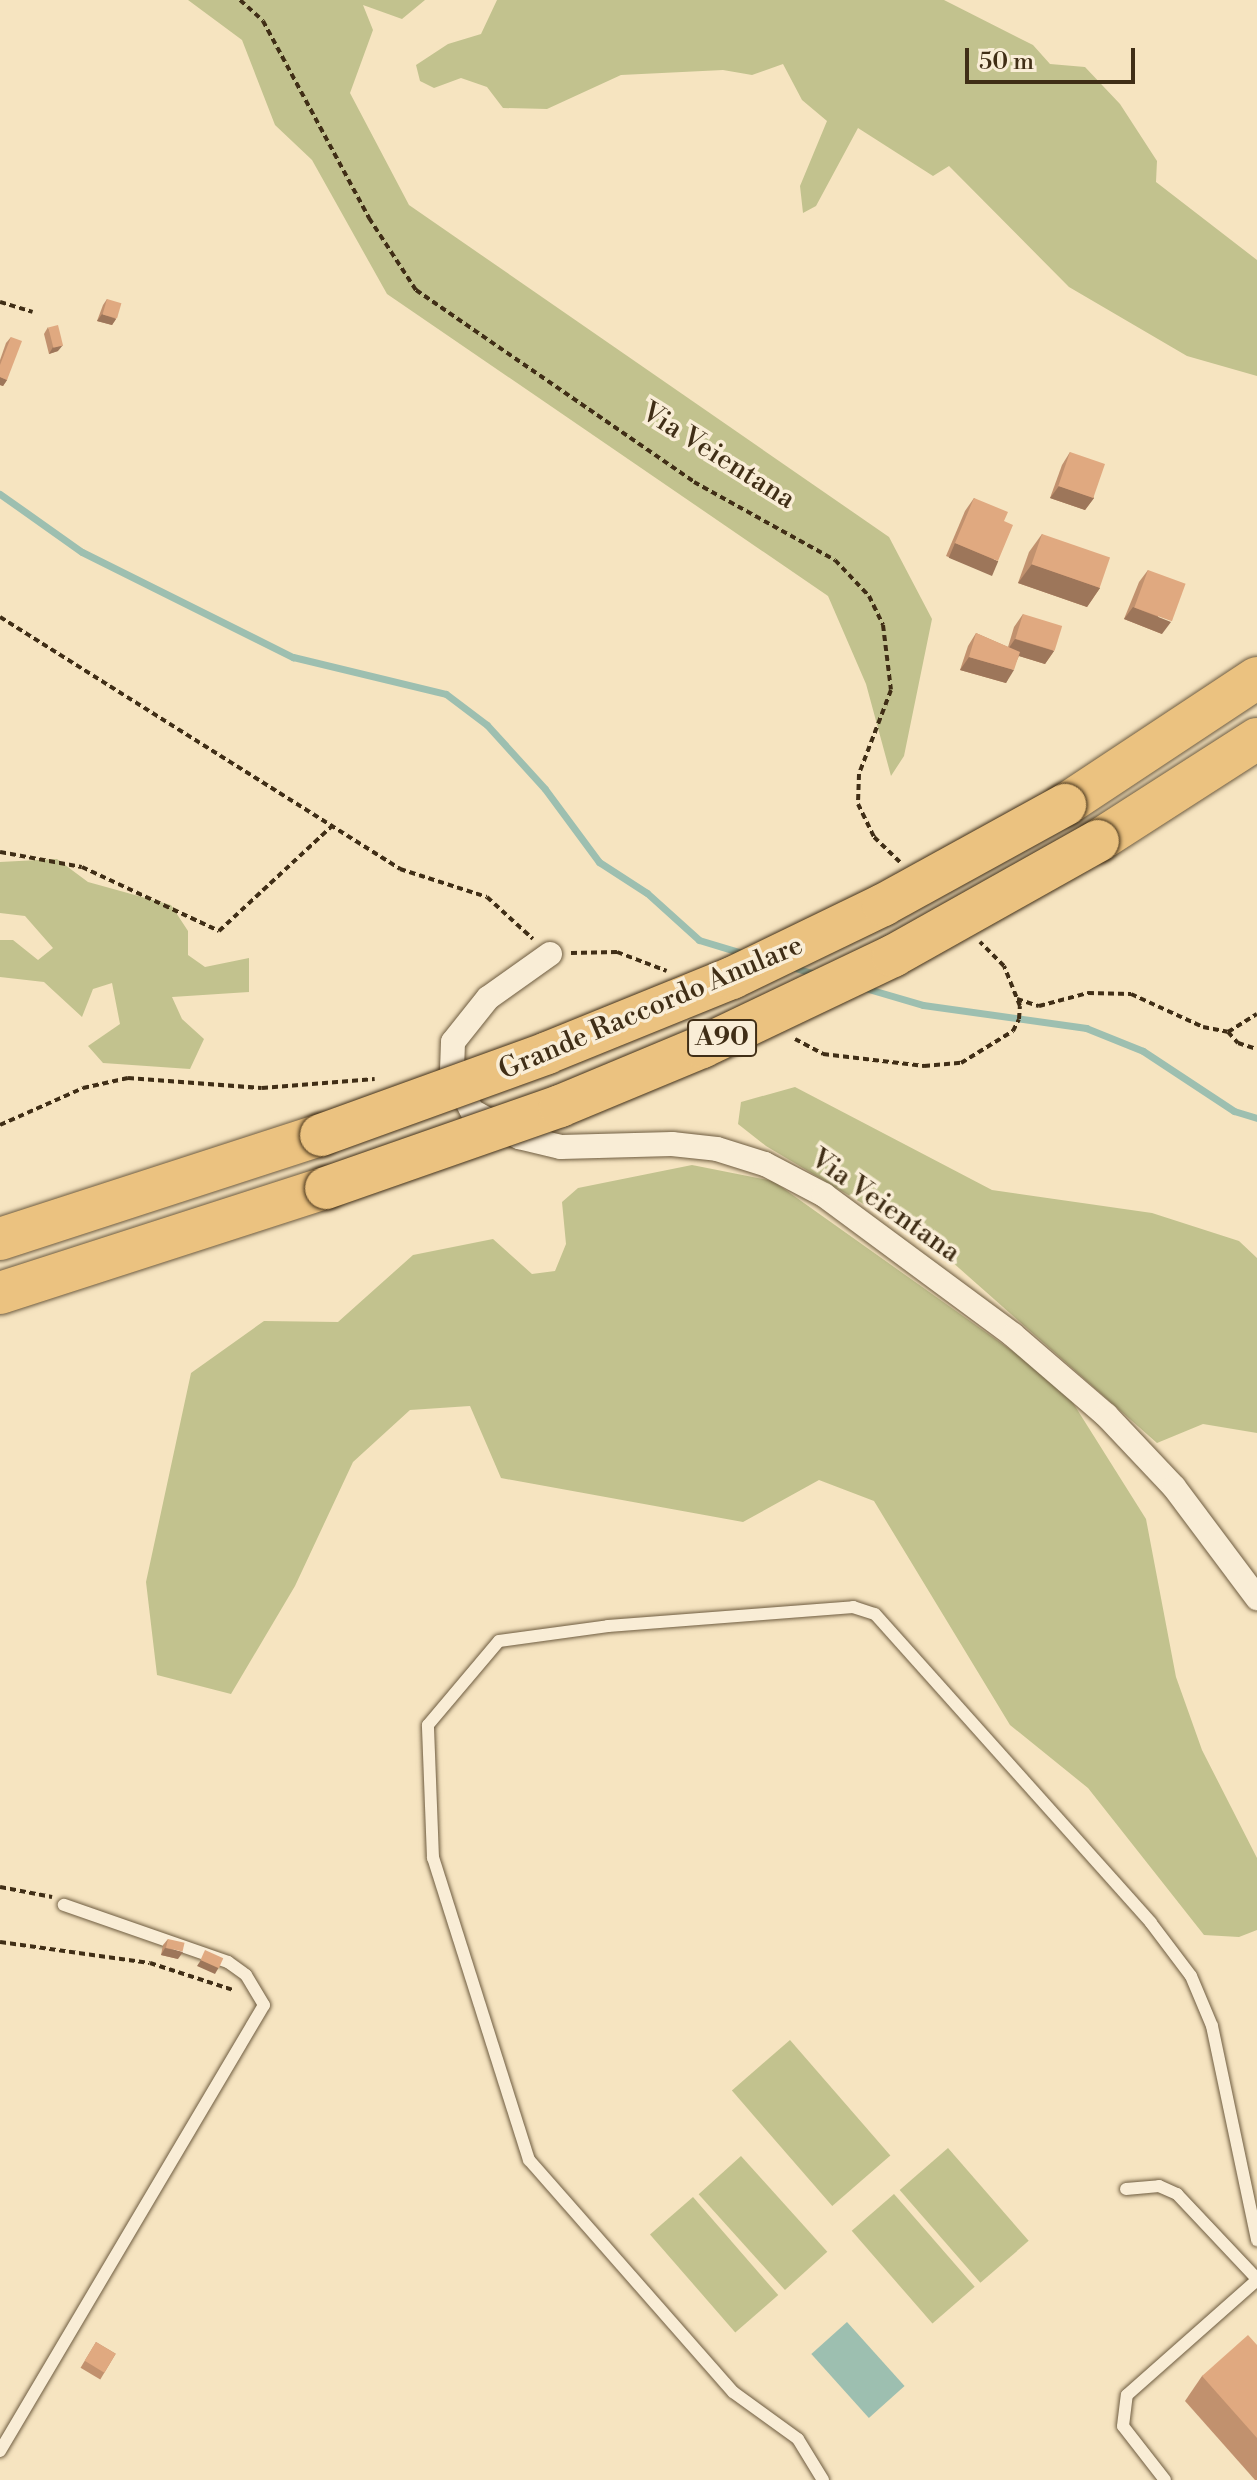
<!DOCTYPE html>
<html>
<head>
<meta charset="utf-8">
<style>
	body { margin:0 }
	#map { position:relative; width:1257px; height:2480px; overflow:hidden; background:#f6e4c0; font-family:"Libre Bodoni",serif }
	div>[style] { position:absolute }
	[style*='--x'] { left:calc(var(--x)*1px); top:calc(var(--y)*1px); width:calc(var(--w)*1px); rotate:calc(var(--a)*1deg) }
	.green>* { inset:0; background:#c2c28e; transform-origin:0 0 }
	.water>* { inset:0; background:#9dbfb0; transform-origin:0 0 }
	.stream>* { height:7px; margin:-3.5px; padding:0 3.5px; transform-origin:3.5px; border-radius:3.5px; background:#9dbfb0 }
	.path>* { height:4px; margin-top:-2px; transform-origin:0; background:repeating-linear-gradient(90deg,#402e16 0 6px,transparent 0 10px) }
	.roads { filter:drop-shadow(0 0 2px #6e5c40) drop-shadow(0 0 2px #6e5c40) }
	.service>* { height:12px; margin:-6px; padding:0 6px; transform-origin:6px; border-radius:6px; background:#f9edd6 }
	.minor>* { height:24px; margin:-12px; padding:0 12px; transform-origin:12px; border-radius:12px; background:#f9edd6 }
	.motorway>* { height:42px; margin:-21px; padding:0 21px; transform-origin:21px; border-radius:21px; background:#ebc280 }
	.bridges { filter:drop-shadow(0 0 2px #402e16) drop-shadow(0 0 2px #402e16) }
	.motorway-bridge>* { height:42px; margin:-21px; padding:0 21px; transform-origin:21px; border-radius:21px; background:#ebc280 }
	.wall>* { inset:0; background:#c1916e; transform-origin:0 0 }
	.shaded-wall>* { inset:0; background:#9d765a; transform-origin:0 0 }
	.building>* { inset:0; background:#e0a980; transform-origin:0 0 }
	span { translate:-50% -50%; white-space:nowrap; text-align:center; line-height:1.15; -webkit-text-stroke:7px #f9edd6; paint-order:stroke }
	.shield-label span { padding:2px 6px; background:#f9edd6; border:2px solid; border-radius:6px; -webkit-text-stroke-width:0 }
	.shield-label { font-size:26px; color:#402e16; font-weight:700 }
	.street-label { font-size:28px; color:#402e16 }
	.scale { position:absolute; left:965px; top:48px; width:170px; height:36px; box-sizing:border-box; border:4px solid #402e16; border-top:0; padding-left:10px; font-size:24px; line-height:28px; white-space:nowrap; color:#402e16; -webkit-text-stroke:6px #f9edd6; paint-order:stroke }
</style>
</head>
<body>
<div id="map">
	<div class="green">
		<div style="clip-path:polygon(188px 0,425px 0,402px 19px,363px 5px,373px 30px,350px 93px,409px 205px,889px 537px,932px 619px,904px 756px,891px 776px,866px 684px,828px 596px,387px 294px,312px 160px,275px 125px,242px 40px)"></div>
		<div style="clip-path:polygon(497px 0,944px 0,1033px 45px,1050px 64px,1085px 67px,1120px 104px,1157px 161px,1156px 182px,1257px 260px,1257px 376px,1187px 356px,1069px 287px,949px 166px,933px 176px,858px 128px,816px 206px,803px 213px,800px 186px,827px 121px,802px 100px,783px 64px,752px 75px,723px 70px,621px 75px,547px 109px,503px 108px,487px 87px,461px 78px,434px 88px,420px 81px,416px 65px,448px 44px,481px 34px)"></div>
		<div style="clip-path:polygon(57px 859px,88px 882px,171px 905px,188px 931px,188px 955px,205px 967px,249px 958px,249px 992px,172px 997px,182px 1019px,204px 1039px,190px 1069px,103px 1063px,88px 1046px,120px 1024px,112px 983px,93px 989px,82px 1017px,44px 982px,0 977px,0 940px,13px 940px,38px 960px,53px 948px,25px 916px,0 913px,0 862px)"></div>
		<div style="clip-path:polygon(795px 1087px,992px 1190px,1152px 1213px,1239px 1241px,1257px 1258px,1257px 1433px,1203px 1424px,1157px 1443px,934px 1246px,766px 1146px,738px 1124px,741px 1102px)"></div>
		<div style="clip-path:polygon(692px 1165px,773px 1181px,1063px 1387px,1146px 1519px,1176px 1677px,1202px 1750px,1257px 1858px,1257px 1930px,1239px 1937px,1204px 1935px,1088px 1788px,1010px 1725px,874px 1501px,819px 1480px,743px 1522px,501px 1478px,470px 1406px,410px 1410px,353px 1462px,295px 1586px,231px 1694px,157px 1675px,146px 1582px,191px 1373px,264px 1321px,338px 1322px,413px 1255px,493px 1239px,532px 1274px,555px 1271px,566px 1244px,562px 1202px,578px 1188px)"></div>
		<div style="left:790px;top:2040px;width:153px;height:77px;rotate:49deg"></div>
		<div style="left:948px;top:2148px;width:123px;height:64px;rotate:49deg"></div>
		<div style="left:741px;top:2156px;width:129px;height:57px;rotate:48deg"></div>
		<div style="left:894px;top:2194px;width:123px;height:56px;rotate:49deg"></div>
		<div style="left:693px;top:2197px;width:130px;height:57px;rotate:49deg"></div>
	</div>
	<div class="water">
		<div style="left:847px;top:2322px;width:86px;height:48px;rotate:48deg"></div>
	</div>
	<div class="stream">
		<div style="--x:0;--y:494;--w:100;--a:35.3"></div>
		<div style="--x:82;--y:552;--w:236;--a:26.5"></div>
		<div style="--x:293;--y:657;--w:157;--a:13.6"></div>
		<div style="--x:446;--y:694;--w:51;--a:37.1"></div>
		<div style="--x:487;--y:725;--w:86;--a:47.8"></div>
		<div style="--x:545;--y:789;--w:91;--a:53.5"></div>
		<div style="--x:599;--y:862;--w:57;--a:32.9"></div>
		<div style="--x:647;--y:893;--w:70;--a:42.1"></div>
		<div style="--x:699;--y:940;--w:48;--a:16.9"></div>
		<div style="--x:792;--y:967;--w:27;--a:17"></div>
		<div style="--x:865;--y:988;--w:60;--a:16.3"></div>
		<div style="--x:923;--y:1005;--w:165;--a:8"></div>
		<div style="--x:1086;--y:1028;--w:61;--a:22"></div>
		<div style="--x:1143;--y:1051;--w:109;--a:33.4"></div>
		<div style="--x:1234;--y:1111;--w:24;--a:17"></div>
	</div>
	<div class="path">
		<div style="--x:240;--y:0;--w:31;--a:42"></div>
		<div style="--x:263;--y:21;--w:224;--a:61.7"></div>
		<div style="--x:369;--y:218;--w:86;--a:56.9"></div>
		<div style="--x:416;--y:290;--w:338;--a:34.6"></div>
		<div style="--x:694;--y:482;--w:161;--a:29"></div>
		<div style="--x:835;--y:560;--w:50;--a:46.6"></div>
		<div style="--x:869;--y:596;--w:32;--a:64"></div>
		<div style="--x:883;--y:625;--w:65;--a:83"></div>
		<div style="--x:891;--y:690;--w:90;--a:110.9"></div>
		<div style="--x:859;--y:774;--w:30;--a:92"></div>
		<div style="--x:858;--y:804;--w:37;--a:64"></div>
		<div style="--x:874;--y:837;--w:36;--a:44"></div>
		<div style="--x:0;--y:302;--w:34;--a:17"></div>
		<div style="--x:0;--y:617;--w:473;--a:32.2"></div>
		<div style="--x:400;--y:869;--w:91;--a:17.8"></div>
		<div style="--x:487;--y:897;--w:62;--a:42.4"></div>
		<div style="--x:0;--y:852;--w:83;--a:10.4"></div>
		<div style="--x:82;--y:867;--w:151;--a:25"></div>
		<div style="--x:219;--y:931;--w:157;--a:-42.9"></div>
		<div style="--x:571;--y:953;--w:46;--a:-1.2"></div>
		<div style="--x:617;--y:952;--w:53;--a:20.8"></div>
		<div style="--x:1017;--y:999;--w:23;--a:18"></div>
		<div style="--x:1039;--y:1006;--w:51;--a:-14.9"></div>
		<div style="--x:1088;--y:993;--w:43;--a:1.3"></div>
		<div style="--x:1131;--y:994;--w:79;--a:24.6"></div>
		<div style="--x:1203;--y:1027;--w:25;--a:11"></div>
		<div style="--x:1228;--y:1032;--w:34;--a:-32"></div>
		<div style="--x:1228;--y:1032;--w:15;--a:48"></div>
		<div style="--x:1238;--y:1043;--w:20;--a:18"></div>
		<div style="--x:795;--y:1039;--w:32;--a:28"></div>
		<div style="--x:823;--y:1054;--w:102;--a:6.8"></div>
		<div style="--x:924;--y:1066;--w:37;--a:-5"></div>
		<div style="--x:961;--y:1063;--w:61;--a:-31.6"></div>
		<div style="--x:1013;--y:1031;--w:13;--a:-63"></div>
		<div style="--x:1019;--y:1019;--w:13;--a:-86"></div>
		<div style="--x:1020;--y:1006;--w:43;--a:-111.8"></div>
		<div style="--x:1004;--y:966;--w:34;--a:-135"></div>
		<div style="--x:0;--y:1125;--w:91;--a:-24"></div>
		<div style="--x:83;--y:1088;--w:46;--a:-12.5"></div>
		<div style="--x:128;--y:1078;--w:134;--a:4.3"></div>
		<div style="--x:262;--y:1088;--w:113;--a:-4.6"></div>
		<div style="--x:0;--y:1887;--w:53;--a:10.9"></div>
		<div style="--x:0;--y:1942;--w:151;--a:8"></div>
		<div style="--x:150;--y:1963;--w:87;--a:18"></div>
	</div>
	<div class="roads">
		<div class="service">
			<div style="--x:1126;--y:2189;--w:33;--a:-5"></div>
			<div style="--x:1159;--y:2186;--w:20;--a:24"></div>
			<div style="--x:1177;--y:2194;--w:117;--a:46.7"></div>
			<div style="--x:0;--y:2451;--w:518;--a:-59.38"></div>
			<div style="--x:264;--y:2005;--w:35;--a:-121"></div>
			<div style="--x:246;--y:1975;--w:22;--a:-144"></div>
			<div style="--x:228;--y:1962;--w:174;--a:-160.8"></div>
			<div style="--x:823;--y:2480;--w:48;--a:-121.4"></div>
			<div style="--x:798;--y:2439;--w:80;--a:-144.1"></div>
			<div style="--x:733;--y:2392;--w:309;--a:-131.3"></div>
			<div style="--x:529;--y:2160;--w:317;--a:-107.6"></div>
			<div style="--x:433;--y:1858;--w:133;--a:-92.2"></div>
			<div style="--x:428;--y:1725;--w:110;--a:-49.8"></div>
			<div style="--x:499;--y:1641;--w:110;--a:-7.8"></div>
			<div style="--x:608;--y:1626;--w:246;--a:-4.4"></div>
			<div style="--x:853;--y:1607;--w:23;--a:18"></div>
			<div style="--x:875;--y:1614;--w:414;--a:48.2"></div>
			<div style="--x:1151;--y:1923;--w:66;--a:53"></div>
			<div style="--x:1191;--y:1976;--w:54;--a:67.2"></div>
			<div style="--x:1212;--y:2026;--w:219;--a:78.1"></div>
			<div style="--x:1165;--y:2480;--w:68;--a:-127.9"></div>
			<div style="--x:1123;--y:2426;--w:31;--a:-83"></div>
			<div style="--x:1127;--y:2395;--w:174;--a:-41.5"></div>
		</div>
		<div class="minor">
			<div style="--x:550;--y:954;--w:76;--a:144.6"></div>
			<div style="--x:488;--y:998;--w:56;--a:128.5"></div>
			<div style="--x:453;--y:1042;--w:30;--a:92"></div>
			<div style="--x:452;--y:1072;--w:44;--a:62.9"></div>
			<div style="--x:472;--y:1111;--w:54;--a:29"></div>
			<div style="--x:519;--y:1137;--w:43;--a:13.4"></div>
			<div style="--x:561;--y:1147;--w:111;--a:-1.5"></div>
			<div style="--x:672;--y:1144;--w:45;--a:6.3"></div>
			<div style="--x:717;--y:1149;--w:50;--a:17.4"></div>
			<div style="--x:765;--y:1164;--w:67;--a:27.7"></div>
			<div style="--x:824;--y:1195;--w:235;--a:36.5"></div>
			<div style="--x:1013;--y:1335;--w:123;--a:40.7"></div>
			<div style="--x:1106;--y:1415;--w:99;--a:46.6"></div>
			<div style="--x:1174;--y:1487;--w:139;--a:53.2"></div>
		</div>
		<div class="motorway">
			<div style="--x:1065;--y:805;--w:230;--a:-33.5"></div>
			<div style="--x:1098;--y:841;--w:189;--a:-32.7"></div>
			<div style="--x:0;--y:1239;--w:337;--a:-18"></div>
			<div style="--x:0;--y:1293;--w:342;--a:-17.9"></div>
		</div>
	</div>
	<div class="bridges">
		<div class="motorway-bridge">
			<div style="--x:321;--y:1135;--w:240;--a:-19.9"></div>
			<div style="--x:547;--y:1053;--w:200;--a:-22.1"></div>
			<div style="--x:732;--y:978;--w:168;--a:-25.8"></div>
			<div style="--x:883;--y:905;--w:208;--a:-28.8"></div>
			<div style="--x:326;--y:1188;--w:248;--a:-19.3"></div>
			<div style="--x:560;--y:1106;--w:154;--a:-22.6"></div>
			<div style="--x:702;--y:1047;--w:212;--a:-25.5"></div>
			<div style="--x:893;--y:956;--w:235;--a:-29.3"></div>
		</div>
	</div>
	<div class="wall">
		<div style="clip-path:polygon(107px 299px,116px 319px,112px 325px,97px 321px,103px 305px)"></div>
		<div style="clip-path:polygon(48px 327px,58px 351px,49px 354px,44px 334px)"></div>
		<div style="clip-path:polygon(11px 337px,7px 380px,3px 386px,0 385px,0 360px,6px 343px)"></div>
		<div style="clip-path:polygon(1070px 452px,1094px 498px,1085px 510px,1050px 498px,1062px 465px)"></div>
		<div style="clip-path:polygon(974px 498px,1004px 521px,990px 574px,946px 556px,965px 511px)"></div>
		<div style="clip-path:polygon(1042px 534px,1100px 588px,1087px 607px,1018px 583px,1029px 552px)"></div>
		<div style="clip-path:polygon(1148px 570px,1162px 634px,1124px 619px,1139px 582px)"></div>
		<div style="clip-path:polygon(1023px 614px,1054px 651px,1045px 664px,1019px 656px,1006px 683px,960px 670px,968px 646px,976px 633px,1008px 647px,1014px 627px)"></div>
		<div style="clip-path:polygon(168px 1939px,178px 1959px,161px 1955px,163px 1945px)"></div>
		<div style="left:96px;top:2342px;width:23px;height:30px;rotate:31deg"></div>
		<div style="clip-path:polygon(1257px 2345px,1257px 2480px,1255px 2480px,1185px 2401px,1202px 2376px)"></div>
	</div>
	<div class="shaded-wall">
		<div style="clip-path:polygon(102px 314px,116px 319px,112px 325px,97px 321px)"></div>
		<div style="clip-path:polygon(63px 345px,58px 351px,49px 354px,53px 347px)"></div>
		<div style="clip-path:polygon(0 377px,7px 380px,3px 386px,0 385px)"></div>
		<div style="clip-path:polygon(1059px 486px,1094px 498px,1085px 510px,1050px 498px)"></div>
		<div style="left:955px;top:543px;width:47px;height:16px;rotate:23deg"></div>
		<div style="clip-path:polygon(1032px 564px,1100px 588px,1087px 607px,1018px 583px)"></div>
		<div style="clip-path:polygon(1133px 607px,1171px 622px,1162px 634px,1124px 619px)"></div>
		<div style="clip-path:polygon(1015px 639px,1054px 651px,1045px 664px,1006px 652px)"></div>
		<div style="clip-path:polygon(969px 657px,1014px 670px,1006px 683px,960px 670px)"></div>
		<div style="clip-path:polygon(165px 1948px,183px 1952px,178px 1959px,161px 1955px)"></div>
		<div style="clip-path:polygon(201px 1960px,219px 1967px,215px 1974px,197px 1966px)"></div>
	</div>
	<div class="building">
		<div style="left:107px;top:299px;width:15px;height:16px;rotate:16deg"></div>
		<div style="left:58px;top:325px;width:21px;height:10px;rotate:76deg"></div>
		<div style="clip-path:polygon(11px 337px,22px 341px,7px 380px,0 377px,0 365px)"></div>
		<div style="left:1070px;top:452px;width:37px;height:36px;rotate:19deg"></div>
		<div style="clip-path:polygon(974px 498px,1008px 512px,1004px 521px,1013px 525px,998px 561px,955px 543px)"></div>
		<div style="left:1042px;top:534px;width:72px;height:32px;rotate:19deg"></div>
		<div style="left:1148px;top:570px;width:40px;height:40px;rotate:20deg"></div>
		<div style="left:1023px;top:614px;width:41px;height:26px;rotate:17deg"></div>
		<div style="clip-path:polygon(976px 633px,1020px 652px,1014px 670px,969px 657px)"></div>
		<div style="left:168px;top:1939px;width:17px;height:9px;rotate:13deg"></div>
		<div style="left:205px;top:1950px;width:20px;height:11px;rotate:24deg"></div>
		<div style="clip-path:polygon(1248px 2335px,1257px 2345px,1257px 2438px,1202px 2376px)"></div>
		<div style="left:96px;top:2342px;width:23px;height:22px;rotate:31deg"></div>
	</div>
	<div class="shield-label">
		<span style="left:722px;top:1038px">A90</span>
	</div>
	<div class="street-label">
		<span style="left:718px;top:456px;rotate:32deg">Via Veientana</span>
		<span style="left:651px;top:1008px;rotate:-23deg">Grande Raccordo Anulare</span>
		<span style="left:885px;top:1206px;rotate:35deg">Via Veientana</span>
	</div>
	<div class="scale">50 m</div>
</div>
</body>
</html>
